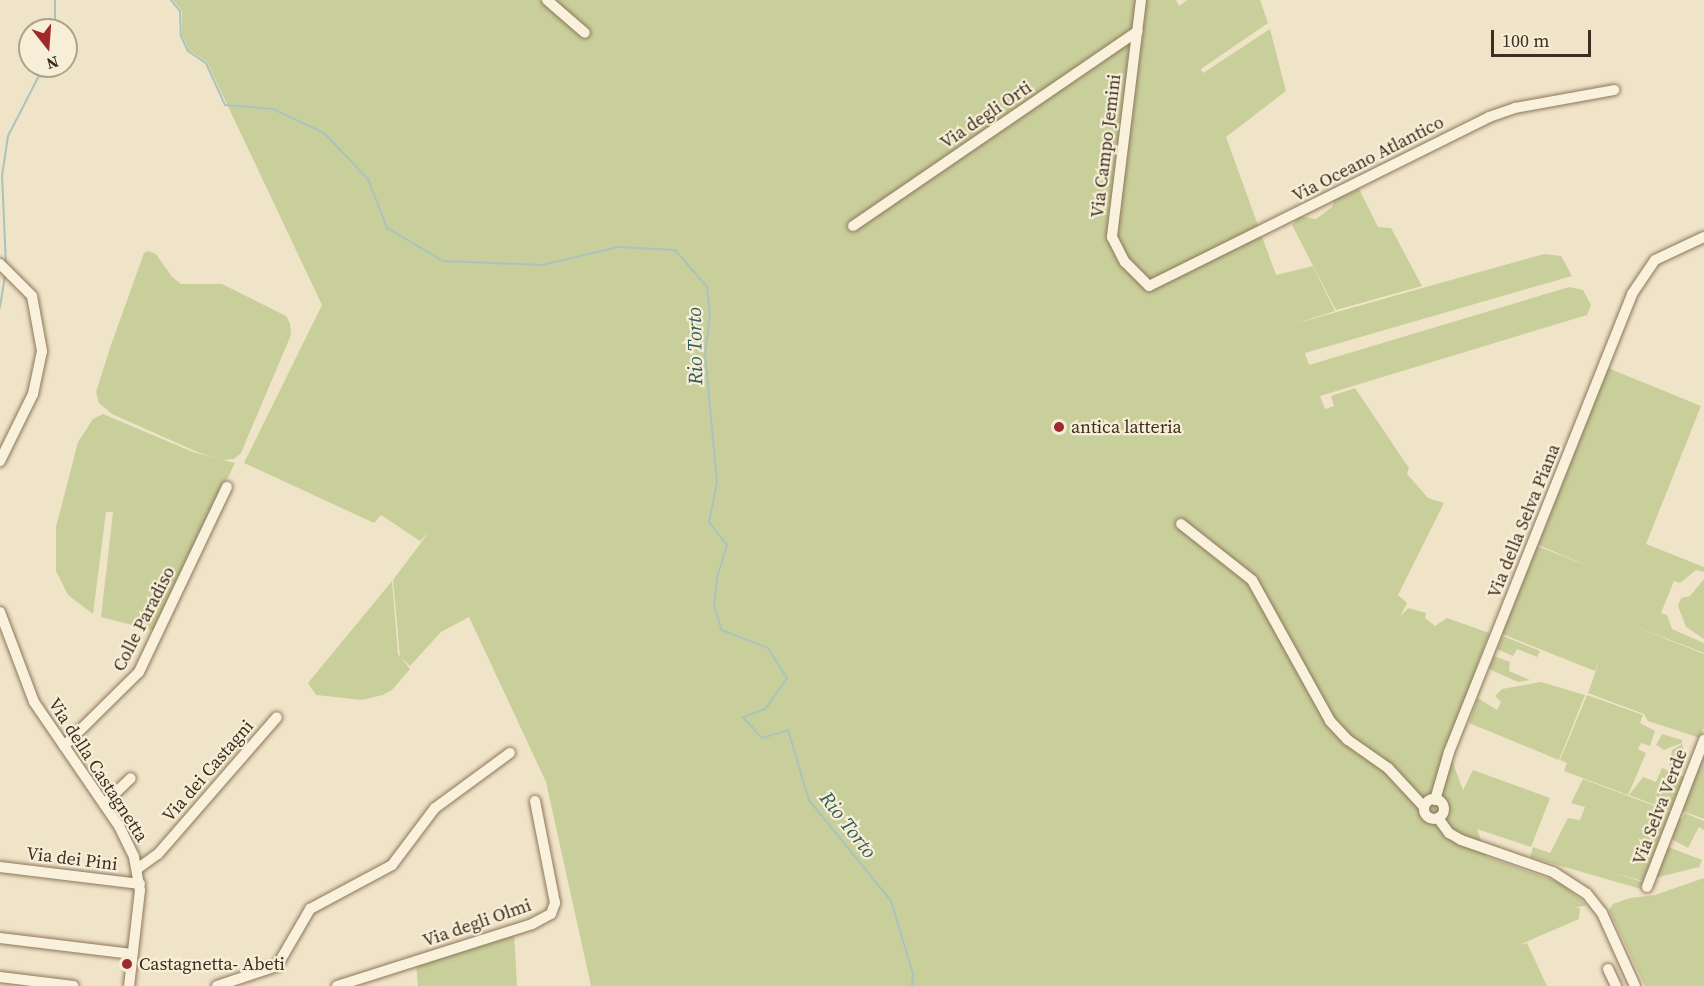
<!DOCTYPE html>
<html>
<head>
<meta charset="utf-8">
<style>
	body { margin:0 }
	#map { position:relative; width:1704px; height:986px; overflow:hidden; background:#f0e4c8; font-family:"Source Serif 4",serif }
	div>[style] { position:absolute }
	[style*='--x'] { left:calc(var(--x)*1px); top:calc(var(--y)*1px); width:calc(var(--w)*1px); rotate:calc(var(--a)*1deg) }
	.green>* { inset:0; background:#c9cf9b }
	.stream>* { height:2px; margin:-1px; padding:0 1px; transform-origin:1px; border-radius:1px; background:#a9c4bc }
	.roads { filter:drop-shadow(0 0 2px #8d765c) drop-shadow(0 0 2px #8d765c) }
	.minor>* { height:10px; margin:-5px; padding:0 5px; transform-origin:5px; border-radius:5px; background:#faf1dc }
	.minor>.ring { margin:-5px; padding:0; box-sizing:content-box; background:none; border:10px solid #faf1dc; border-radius:50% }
	.dots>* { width:16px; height:16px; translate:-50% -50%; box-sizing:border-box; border:3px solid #f7eed8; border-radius:50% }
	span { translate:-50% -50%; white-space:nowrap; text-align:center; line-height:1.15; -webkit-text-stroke:4.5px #f7eed8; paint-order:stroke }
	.street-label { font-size:18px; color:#3d2e20 }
	.poi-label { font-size:18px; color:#3d2e20 }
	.left { translate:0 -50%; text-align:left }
	.water-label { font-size:20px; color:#2f5d5a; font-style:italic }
	.north { position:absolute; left:18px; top:18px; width:60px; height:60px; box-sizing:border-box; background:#f7eed8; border:2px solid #ada18e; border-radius:50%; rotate:163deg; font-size:16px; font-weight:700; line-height:24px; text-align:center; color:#3d2e20 }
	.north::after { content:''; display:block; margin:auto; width:21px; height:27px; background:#9e2a2b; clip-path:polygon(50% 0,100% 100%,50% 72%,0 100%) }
	.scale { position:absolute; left:1491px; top:30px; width:100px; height:27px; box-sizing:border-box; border:3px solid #3d2e20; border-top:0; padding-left:8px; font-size:18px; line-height:21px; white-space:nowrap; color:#3d2e20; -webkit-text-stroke:4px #f7eed8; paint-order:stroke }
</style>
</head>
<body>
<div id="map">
	<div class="green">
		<div style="clip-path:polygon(173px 0,1176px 0,1179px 6px,1187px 0,1260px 0,1268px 23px,1201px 69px,1203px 73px,1270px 29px,1286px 91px,1226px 137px,1276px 275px,1313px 266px,1335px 311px,1294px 324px,1544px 254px,1561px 256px,1572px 276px,1305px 353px,1309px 365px,1569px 287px,1583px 290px,1591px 305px,1587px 315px,1320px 396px,1325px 409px,1334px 406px,1331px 396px,1355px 388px,1409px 468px,1407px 474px,1428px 498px,1444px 503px,1398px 595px,1407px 603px,1400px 617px,1408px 608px,1426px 613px,1425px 618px,1435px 626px,1447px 618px,1489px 633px,1447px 747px,1463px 790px,1473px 770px,1550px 798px,1531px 847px,1477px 829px,1487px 857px,1561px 883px,1587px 905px,1575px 908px,1580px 908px,1579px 919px,1519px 945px,1527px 943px,1547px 986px,591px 986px,546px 782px,469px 617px,441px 632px,410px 666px,400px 657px,393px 580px,429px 532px,420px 541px,381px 515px,374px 523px,244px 463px,322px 305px,207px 62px,189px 50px,182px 35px,182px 11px)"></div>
		<div style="clip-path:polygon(1359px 189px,1378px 227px,1391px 228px,1422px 286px,1336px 310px,1292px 225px,1300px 216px,1316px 219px,1332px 207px,1334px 200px)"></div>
		<div style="clip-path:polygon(148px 251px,156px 254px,172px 277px,181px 284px,222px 284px,286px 316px,290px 323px,291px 335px,241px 453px,234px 459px,221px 460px,195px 451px,112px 414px,99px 403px,96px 392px,111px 345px,144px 253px)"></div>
		<div style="clip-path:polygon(1608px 368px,1701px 406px,1646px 544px,1704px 567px,1704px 572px,1696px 570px,1680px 583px,1674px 581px,1661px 613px,1667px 615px,1672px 629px,1704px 643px,1704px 653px,1616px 619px,1704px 654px,1704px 728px,1700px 738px,1648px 721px,1644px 714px,1588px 693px,1600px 659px,1595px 671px,1502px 634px,1537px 546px,1593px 568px,1538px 545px)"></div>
		<div style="clip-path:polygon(103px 414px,193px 452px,235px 463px,155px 631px,101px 617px,113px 512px,106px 512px,93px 614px,68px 595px,56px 571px,56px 527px,78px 442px,93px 419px)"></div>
		<div style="clip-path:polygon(1704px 579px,1704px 639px,1686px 627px,1678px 606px,1681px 598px,1690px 596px)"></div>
		<div style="clip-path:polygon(392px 581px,398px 654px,410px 669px,392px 690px,383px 695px,362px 700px,316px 695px,308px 683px)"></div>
		<div style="clip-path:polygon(1503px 636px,1540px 651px,1537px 657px,1517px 649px,1513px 656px,1497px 649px)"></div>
		<div style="clip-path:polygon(1494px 656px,1510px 662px,1509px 671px,1530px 680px,1518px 682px,1489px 669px)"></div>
		<div style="clip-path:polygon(1541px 682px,1585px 695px,1559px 760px,1469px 723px,1478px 698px,1497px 710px,1501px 702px,1495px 696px,1502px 689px)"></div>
		<div style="clip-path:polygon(1587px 695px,1643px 715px,1640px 723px,1655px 731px,1650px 746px,1641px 743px,1638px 749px,1646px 753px,1628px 795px,1564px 771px,1567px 763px,1560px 760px)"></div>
		<div style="clip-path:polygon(1662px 734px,1682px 740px,1682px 743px,1664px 750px,1656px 745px)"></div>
		<div style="clip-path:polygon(1682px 744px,1685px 755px,1677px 760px,1683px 768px,1678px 773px,1669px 770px,1672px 750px)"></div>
		<div style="clip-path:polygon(1704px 749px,1704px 819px,1680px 810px)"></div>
		<div style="clip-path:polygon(1662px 768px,1684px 777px,1671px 811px,1629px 795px,1643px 777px,1656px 782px)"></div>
		<div style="clip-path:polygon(1583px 779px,1671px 812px,1643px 881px,1613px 873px,1643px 882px,1641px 889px,1530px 857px,1533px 847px,1550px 853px,1568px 818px,1580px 820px,1585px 807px,1571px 803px)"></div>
		<div style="clip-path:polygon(1685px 813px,1704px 821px,1704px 830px,1699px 827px,1688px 848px,1670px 838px,1678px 818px,1682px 819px)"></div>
		<div style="clip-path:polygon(1666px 846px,1702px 860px,1699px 867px,1655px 878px)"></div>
		<div style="clip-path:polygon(1704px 878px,1704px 986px,1645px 986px,1609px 910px,1613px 904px,1630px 898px,1655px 895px)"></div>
		<div style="clip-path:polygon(514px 932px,517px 986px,418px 986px,416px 962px)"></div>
	</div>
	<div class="stream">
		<div style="--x:55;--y:0;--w:30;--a:90"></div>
		<div style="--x:171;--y:0;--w:14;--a:51"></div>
		<div style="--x:180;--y:11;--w:25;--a:88"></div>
		<div style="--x:181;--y:36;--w:17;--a:65"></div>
		<div style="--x:188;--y:51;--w:22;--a:34"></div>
		<div style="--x:206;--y:63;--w:46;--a:65.7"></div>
		<div style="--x:225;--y:105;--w:48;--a:4.8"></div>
		<div style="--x:273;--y:109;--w:56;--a:25.2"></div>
		<div style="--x:324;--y:133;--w:64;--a:46.3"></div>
		<div style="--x:368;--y:179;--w:53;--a:68.8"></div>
		<div style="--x:387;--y:228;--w:65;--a:30.5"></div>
		<div style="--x:443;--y:261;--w:99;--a:2.3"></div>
		<div style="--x:542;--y:265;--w:78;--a:-13.3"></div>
		<div style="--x:618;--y:247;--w:57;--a:3"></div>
		<div style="--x:675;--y:250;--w:49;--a:49.1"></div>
		<div style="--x:707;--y:287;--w:27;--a:84"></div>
		<div style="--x:710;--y:314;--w:39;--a:97"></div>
		<div style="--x:705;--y:353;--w:130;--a:84.7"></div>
		<div style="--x:717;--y:482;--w:41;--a:101.3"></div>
		<div style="--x:709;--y:522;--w:29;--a:52"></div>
		<div style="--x:727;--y:545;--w:34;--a:107"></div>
		<div style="--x:717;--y:578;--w:29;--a:96"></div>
		<div style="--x:714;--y:607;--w:24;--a:71"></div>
		<div style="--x:722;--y:630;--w:49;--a:21.4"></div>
		<div style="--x:768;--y:648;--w:36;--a:58"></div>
		<div style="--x:787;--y:678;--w:38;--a:125"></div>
		<div style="--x:765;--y:709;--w:23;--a:160"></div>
		<div style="--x:743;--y:717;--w:28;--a:48"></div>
		<div style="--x:762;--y:738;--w:27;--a:-17"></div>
		<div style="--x:788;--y:730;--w:73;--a:73.3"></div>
		<div style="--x:809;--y:800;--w:130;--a:50.9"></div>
		<div style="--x:891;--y:901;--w:76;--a:73.2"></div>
		<div style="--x:913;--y:974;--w:12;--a:95"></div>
		<div style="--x:6;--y:266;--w:90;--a:-92.5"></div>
		<div style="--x:2;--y:176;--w:40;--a:-81.5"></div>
		<div style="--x:8;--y:136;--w:79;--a:-62.8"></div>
		<div style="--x:0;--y:307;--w:32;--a:-81"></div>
	</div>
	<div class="roads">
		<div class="minor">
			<div style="--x:547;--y:0;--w:50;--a:41"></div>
			<div style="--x:1141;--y:0;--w:239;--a:97"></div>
			<div style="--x:1112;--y:237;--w:28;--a:63"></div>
			<div style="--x:1125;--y:262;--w:34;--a:45"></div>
			<div style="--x:1149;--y:286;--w:380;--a:-26.4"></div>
			<div style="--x:1489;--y:117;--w:28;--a:-19"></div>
			<div style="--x:1515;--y:108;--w:101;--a:-10.3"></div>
			<div style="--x:853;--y:226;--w:345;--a:-34.4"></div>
			<div style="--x:0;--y:264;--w:45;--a:45"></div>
			<div style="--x:32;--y:296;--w:56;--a:79.7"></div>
			<div style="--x:42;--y:351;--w:44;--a:101.8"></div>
			<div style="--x:33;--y:394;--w:75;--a:116.2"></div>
			<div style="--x:1181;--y:524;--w:90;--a:38.3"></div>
			<div style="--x:1252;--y:580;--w:161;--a:61"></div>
			<div style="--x:1330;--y:721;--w:26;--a:47"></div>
			<div style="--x:1348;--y:740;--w:49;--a:35"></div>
			<div style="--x:1388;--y:768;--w:53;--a:47.3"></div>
			<div style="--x:0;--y:612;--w:96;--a:69.3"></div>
			<div style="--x:34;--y:702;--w:150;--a:55.6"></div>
			<div style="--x:119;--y:826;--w:34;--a:64"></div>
			<div style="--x:134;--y:857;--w:34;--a:80"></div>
			<div style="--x:140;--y:890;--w:97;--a:96.5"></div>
			<div style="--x:64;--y:746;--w:105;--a:-44.6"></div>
			<div style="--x:139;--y:672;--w:205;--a:-64.6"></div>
			<div class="ring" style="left:1424px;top:799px;width:10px;height:10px"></div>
			<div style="--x:1435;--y:800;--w:50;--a:-73.7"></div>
			<div style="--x:1449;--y:752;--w:493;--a:-68.2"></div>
			<div style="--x:1632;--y:294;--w:41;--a:-55.9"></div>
			<div style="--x:1655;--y:260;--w:54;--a:-25.1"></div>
			<div style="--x:104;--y:804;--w:37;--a:-44"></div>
			<div style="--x:1438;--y:818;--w:19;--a:54"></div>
			<div style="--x:1449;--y:833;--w:14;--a:30"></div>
			<div style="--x:1461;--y:840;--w:97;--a:19.2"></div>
			<div style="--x:1553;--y:872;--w:40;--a:32.9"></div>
			<div style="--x:1587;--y:894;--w:24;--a:52"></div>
			<div style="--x:1602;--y:913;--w:80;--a:65.7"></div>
			<div style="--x:0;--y:867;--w:141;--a:6.9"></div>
			<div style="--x:137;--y:869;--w:26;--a:-36"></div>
			<div style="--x:158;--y:854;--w:181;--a:-49"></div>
			<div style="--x:1647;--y:887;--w:158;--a:-68.8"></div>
			<div style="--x:0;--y:938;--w:133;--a:6.9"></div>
			<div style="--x:1608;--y:969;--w:19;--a:65"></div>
			<div style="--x:0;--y:977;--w:74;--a:7"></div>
			<div style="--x:217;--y:986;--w:63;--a:-18.4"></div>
			<div style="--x:277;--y:966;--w:66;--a:-59.9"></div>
			<div style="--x:310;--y:909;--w:93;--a:-28.2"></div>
			<div style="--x:392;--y:865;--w:71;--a:-53"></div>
			<div style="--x:435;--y:808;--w:93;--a:-36.3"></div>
			<div style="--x:337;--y:986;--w:205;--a:-17.6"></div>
			<div style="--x:532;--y:924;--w:21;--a:-28"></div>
			<div style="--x:551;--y:914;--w:12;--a:-70"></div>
			<div style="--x:555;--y:903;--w:104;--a:-101.1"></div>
		</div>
	</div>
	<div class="dots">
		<div style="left:1059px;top:427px;background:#9e2a2b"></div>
		<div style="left:127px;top:964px;background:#9e2a2b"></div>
	</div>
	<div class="street-label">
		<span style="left:986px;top:115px;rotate:-34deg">Via degli Orti</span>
		<span style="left:1106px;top:146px;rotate:-83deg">Via Campo Jemini</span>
		<span style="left:1368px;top:159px;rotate:-27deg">Via Oceano Atlantico</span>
		<span style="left:1524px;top:521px;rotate:-68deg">Via della Selva Piana</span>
		<span style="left:144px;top:619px;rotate:-63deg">Colle Paradiso</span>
		<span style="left:98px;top:770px;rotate:57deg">Via della Castagnetta</span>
		<span style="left:208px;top:771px;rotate:-49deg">Via dei Castagni</span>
		<span style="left:1660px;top:807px;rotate:-69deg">Via Selva Verde</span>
		<span style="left:72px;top:859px;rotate:7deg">Via dei Pini</span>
		<span style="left:477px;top:923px;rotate:-19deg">Via degli Olmi</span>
	</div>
	<div class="poi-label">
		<span class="left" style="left:1071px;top:427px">antica latteria</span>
		<span class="left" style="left:139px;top:964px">Castagnetta- Abeti</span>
	</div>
	<div class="water-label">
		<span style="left:695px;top:346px;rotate:-91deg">Rio Torto</span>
		<span style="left:848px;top:825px;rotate:52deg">Rio Torto</span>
	</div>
	<div class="north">N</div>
	<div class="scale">100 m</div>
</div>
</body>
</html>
